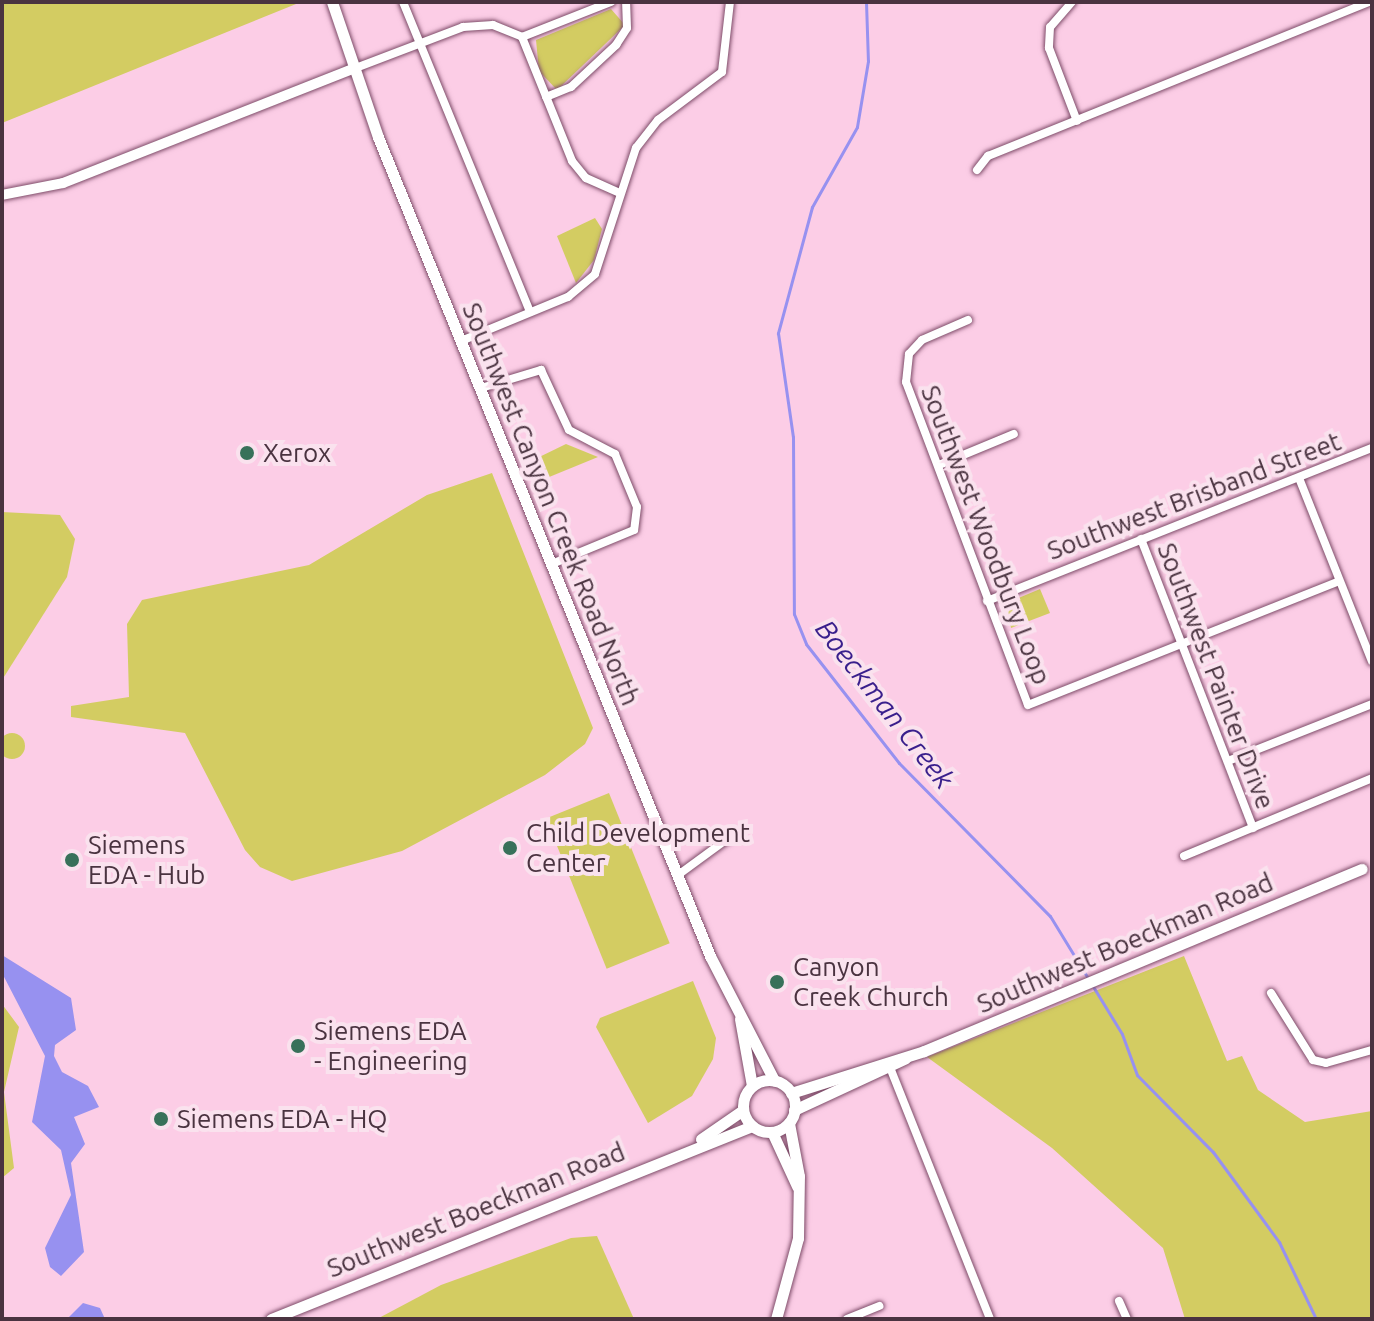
<!DOCTYPE html>
<html>
<head>
<meta charset="utf-8">
<style>
	body { margin:0 }
	#map { position:relative; width:1374px; height:1321px; overflow:hidden; background:#fccde6; font-family:Ubuntu,sans-serif }
	div>[style] { position:absolute }
	[style*='--x'] { left:calc(var(--x)*1px); top:calc(var(--y)*1px); width:calc(var(--w)*1px); rotate:calc(var(--a)*1deg) }
	.green>* { inset:0; background:#d3cc62; transform-origin:0 0 }
	.round { border-radius:50% }
	.water>* { inset:0; background:#9791f0 }
	.stream>* { height:3px; margin:-1.5px; padding:0 1.5px; transform-origin:1.5px; border-radius:1.5px; background:#9791f0 }
	.roads { filter:drop-shadow(0 0 2px #7e4c69) drop-shadow(0 0 2px #7e4c69) }
	.minor>* { height:8px; margin:-4px; padding:0 4px; transform-origin:4px; border-radius:4px; background:#fff }
	.tertiary>* { height:10px; margin:-5px; padding:0 5px; transform-origin:5px; border-radius:5px; background:#fff }
	.secondary>* { height:11px; margin:-5.5px; padding:0 5.5px; transform-origin:5.5px; border-radius:5.5px; background:#fff }
	.secondary>.ring { margin:-5.5px; padding:0; box-sizing:content-box; background:none; border:11px solid #fff; border-radius:50% }
	.dots>* { width:22px; height:22px; translate:-50% -50%; box-sizing:border-box; border:4px solid #fae2ee; border-radius:50% }
	span { translate:-50% -50%; white-space:nowrap; text-align:center; line-height:1.15; -webkit-text-stroke:8px #fae2ee; paint-order:stroke }
	.poi-label { font-size:26px; color:#4a3340 }
	.left { translate:0 -50%; text-align:left }
	.street-label { font-size:26px; color:#4a3340 }
	.water-label { font-size:28px; color:#391f8c; font-style:italic }
	.frame { position:absolute; inset:0; border:4px solid #4a3340; pointer-events:none }
</style>
</head>
<body>
<div id="map">
	<div class="green">
		<div style="clip-path:polygon(2px 2px,301px 2px,2px 123px)"></div>
		<div style="clip-path:polygon(611px 9px,625px 25px,557px 90px,539px 71px,536px 40px)"></div>
		<div style="clip-path:polygon(595px 218px,602px 229px,594px 260px,576px 283px,557px 236px)"></div>
		<div style="clip-path:polygon(566px 444px,598px 457px,537px 482px,529px 462px)"></div>
		<div style="clip-path:polygon(492px 473px,593px 728px,585px 744px,545px 775px,402px 851px,292px 881px,260px 867px,245px 850px,185px 733px,71px 717px,71px 706px,129px 697px,127px 624px,142px 600px,309px 565px,427px 495px)"></div>
		<div style="clip-path:polygon(2px 512px,60px 515px,75px 539px,67px 577px,2px 680px)"></div>
		<div style="clip-path:polygon(1040px 589px,1050px 613px,1011px 628px,1006px 603px)"></div>
		<div class="round" style="left:-1px;top:733px;width:26px;height:26px"></div>
		<div style="left:609px;top:793px;width:162px;height:68px;rotate:68deg"></div>
		<div style="clip-path:polygon(1184px 956px,1227px 1061px,1242px 1056px,1258px 1090px,1305px 1122px,1372px 1111px,1372px 1319px,1185px 1319px,1163px 1248px,1052px 1148px,927px 1057px)"></div>
		<div style="clip-path:polygon(693px 981px,716px 1038px,713px 1059px,692px 1096px,648px 1123px,596px 1027px,600px 1018px)"></div>
		<div style="clip-path:polygon(2px 1004px,19px 1027px,4px 1092px,14px 1168px,2px 1178px)"></div>
		<div style="clip-path:polygon(597px 1236px,634px 1319px,377px 1319px,441px 1285px,571px 1238px)"></div>
	</div>
	<div class="water">
		<div style="clip-path:polygon(2px 955px,71px 998px,76px 1030px,55px 1045px,54px 1056px,62px 1072px,88px 1086px,99px 1107px,74px 1117px,85px 1144px,71px 1163px,84px 1252px,61px 1276px,50px 1267px,45px 1248px,71px 1195px,61px 1150px,32px 1122px,45px 1056px,2px 973px)"></div>
		<div style="clip-path:polygon(83px 1303px,100px 1308px,105px 1319px,67px 1319px)"></div>
	</div>
	<div class="stream">
		<div style="--x:866;--y:2;--w:59;--a:88.1"></div>
		<div style="--x:868;--y:61;--w:67;--a:99.5"></div>
		<div style="--x:857;--y:127;--w:92;--a:119.4"></div>
		<div style="--x:812;--y:207;--w:131;--a:105.1"></div>
		<div style="--x:778;--y:333;--w:105;--a:81.8"></div>
		<div style="--x:793;--y:437;--w:177;--a:89.7"></div>
		<div style="--x:794;--y:614;--w:32;--a:68"></div>
		<div style="--x:806;--y:644;--w:151;--a:52"></div>
		<div style="--x:899;--y:763;--w:215;--a:45.4"></div>
		<div style="--x:1050;--y:916;--w:138;--a:58.6"></div>
		<div style="--x:1122;--y:1034;--w:44;--a:69.9"></div>
		<div style="--x:1137;--y:1075;--w:108;--a:45.4"></div>
		<div style="--x:1213;--y:1152;--w:112;--a:53.7"></div>
		<div style="--x:1279;--y:1242;--w:85;--a:64.3"></div>
	</div>
	<div class="roads">
		<div class="minor">
			<div style="--x:403;--y:2;--w:335;--a:67.7"></div>
			<div style="--x:1072;--y:2;--w:33;--a:131"></div>
			<div style="--x:1050;--y:27;--w:21;--a:93"></div>
			<div style="--x:1049;--y:48;--w:78;--a:69"></div>
			<div style="--x:522;--y:37;--w:134;--a:68"></div>
			<div style="--x:572;--y:161;--w:22;--a:51"></div>
			<div style="--x:586;--y:178;--w:36;--a:24"></div>
			<div style="--x:522;--y:37;--w:96;--a:-21.5"></div>
			<div style="--x:353;--y:69;--w:118;--a:-20.9"></div>
			<div style="--x:463;--y:27;--w:30;--a:-4"></div>
			<div style="--x:493;--y:25;--w:31;--a:22"></div>
			<div style="--x:546;--y:97;--w:27;--a:-22"></div>
			<div style="--x:571;--y:87;--w:62;--a:-43"></div>
			<div style="--x:616;--y:45;--w:20;--a:-57"></div>
			<div style="--x:627;--y:28;--w:26;--a:-92"></div>
			<div style="--x:977;--y:170;--w:18;--a:-52"></div>
			<div style="--x:988;--y:156;--w:412;--a:-22"></div>
			<div style="--x:968;--y:320;--w:50;--a:156.5"></div>
			<div style="--x:922;--y:340;--w:19;--a:133"></div>
			<div style="--x:909;--y:354;--w:28;--a:96"></div>
			<div style="--x:906;--y:382;--w:345;--a:69.3"></div>
			<div style="--x:1028;--y:705;--w:335;--a:-21.7"></div>
			<div style="--x:461;--y:341;--w:116;--a:-22.4"></div>
			<div style="--x:568;--y:297;--w:35;--a:-40"></div>
			<div style="--x:595;--y:274;--w:133;--a:-72"></div>
			<div style="--x:636;--y:148;--w:36;--a:-52"></div>
			<div style="--x:658;--y:120;--w:80;--a:-36.9"></div>
			<div style="--x:722;--y:72;--w:70;--a:-83.5"></div>
			<div style="--x:481;--y:388;--w:63;--a:-16.7"></div>
			<div style="--x:541;--y:370;--w:66;--a:65"></div>
			<div style="--x:569;--y:430;--w:52;--a:27.6"></div>
			<div style="--x:615;--y:454;--w:57;--a:67.5"></div>
			<div style="--x:637;--y:507;--w:23;--a:97"></div>
			<div style="--x:634;--y:530;--w:89;--a:157.5"></div>
			<div style="--x:939;--y:465;--w:81;--a:-22.5"></div>
			<div style="--x:1299;--y:478;--w:197;--a:68.3"></div>
			<div style="--x:1141;--y:539;--w:310;--a:68.8"></div>
			<div style="--x:987;--y:601;--w:414;--a:-21.7"></div>
			<div style="--x:1228;--y:761;--w:155;--a:-21.6"></div>
			<div style="--x:1184;--y:856;--w:204;--a:-22.5"></div>
			<div style="--x:678;--y:875;--w:69;--a:-36.2"></div>
			<div style="--x:1271;--y:993;--w:79;--a:57.9"></div>
			<div style="--x:1313;--y:1060;--w:13;--a:13"></div>
			<div style="--x:1326;--y:1063;--w:48;--a:-15.8"></div>
			<div style="--x:891;--y:1070;--w:268;--a:68.3"></div>
			<div style="--x:1119;--y:1301;--w:20;--a:66"></div>
			<div style="--x:847;--y:1319;--w:35;--a:-22"></div>
		</div>
		<div class="tertiary">
			<div style="--x:2;--y:195;--w:62;--a:-11.1"></div>
			<div style="--x:63;--y:183;--w:312;--a:-21.5"></div>
		</div>
		<div class="secondary">
			<div style="--x:332;--y:2;--w:143;--a:71.2"></div>
			<div style="--x:378;--y:137;--w:884;--a:67.93"></div>
			<div style="--x:710;--y:956;--w:140;--a:62.7"></div>
			<div style="--x:740;--y:1019;--w:68;--a:79.8"></div>
			<div class="ring" style="left:743px;top:1080px;width:41px;height:41px"></div>
			<div style="--x:791;--y:1093;--w:139;--a:-17.5"></div>
			<div style="--x:924;--y:1051;--w:474;--a:-22.6"></div>
			<div style="--x:794;--y:1110;--w:123;--a:-24.9"></div>
			<div style="--x:772;--y:1132;--w:60;--a:65.2"></div>
			<div style="--x:701;--y:1139;--w:51;--a:-34.6"></div>
			<div style="--x:271;--y:1319;--w:518;--a:-21.86"></div>
			<div style="--x:776;--y:1319;--w:84;--a:-74.8"></div>
			<div style="--x:798;--y:1238;--w:62;--a:-89.1"></div>
			<div style="--x:799;--y:1176;--w:54;--a:-100.7"></div>
		</div>
	</div>
	<div class="dots">
		<div style="left:247px;top:453px;background:#38715a"></div>
		<div style="left:510px;top:848px;background:#38715a"></div>
		<div style="left:72px;top:860px;background:#38715a"></div>
		<div style="left:777px;top:982px;background:#38715a"></div>
		<div style="left:298px;top:1046px;background:#38715a"></div>
		<div style="left:161px;top:1119px;background:#38715a"></div>
	</div>
	<div class="poi-label">
		<span class="left" style="left:263px;top:453px">Xerox</span>
		<span class="left" style="left:526px;top:848px">Child Development<br>Center</span>
		<span class="left" style="left:88px;top:860px">Siemens<br>EDA - Hub</span>
		<span class="left" style="left:793px;top:982px">Canyon<br>Creek Church</span>
		<span class="left" style="left:314px;top:1046px">Siemens EDA<br>- Engineering</span>
		<span class="left" style="left:177px;top:1119px">Siemens EDA - HQ</span>
	</div>
	<div class="street-label">
		<span style="left:1194px;top:496px;rotate:-21deg">Southwest Brisband Street</span>
		<span style="left:551px;top:504px;rotate:68deg">Southwest Canyon Creek Road North</span>
		<span style="left:986px;top:535px;rotate:69deg">Southwest Woodbury Loop</span>
		<span style="left:1216px;top:676px;rotate:69deg">Southwest Painter Drive</span>
		<span style="left:1125px;top:943px;rotate:-23deg">Southwest Boeckman Road</span>
		<span style="left:476px;top:1210px;rotate:-22deg">Southwest Boeckman Road</span>
	</div>
	<div class="water-label">
		<span style="left:885px;top:704px;rotate:52deg">Boeckman Creek</span>
	</div>
	<div class="frame"></div>
</div>
</body>
</html>
